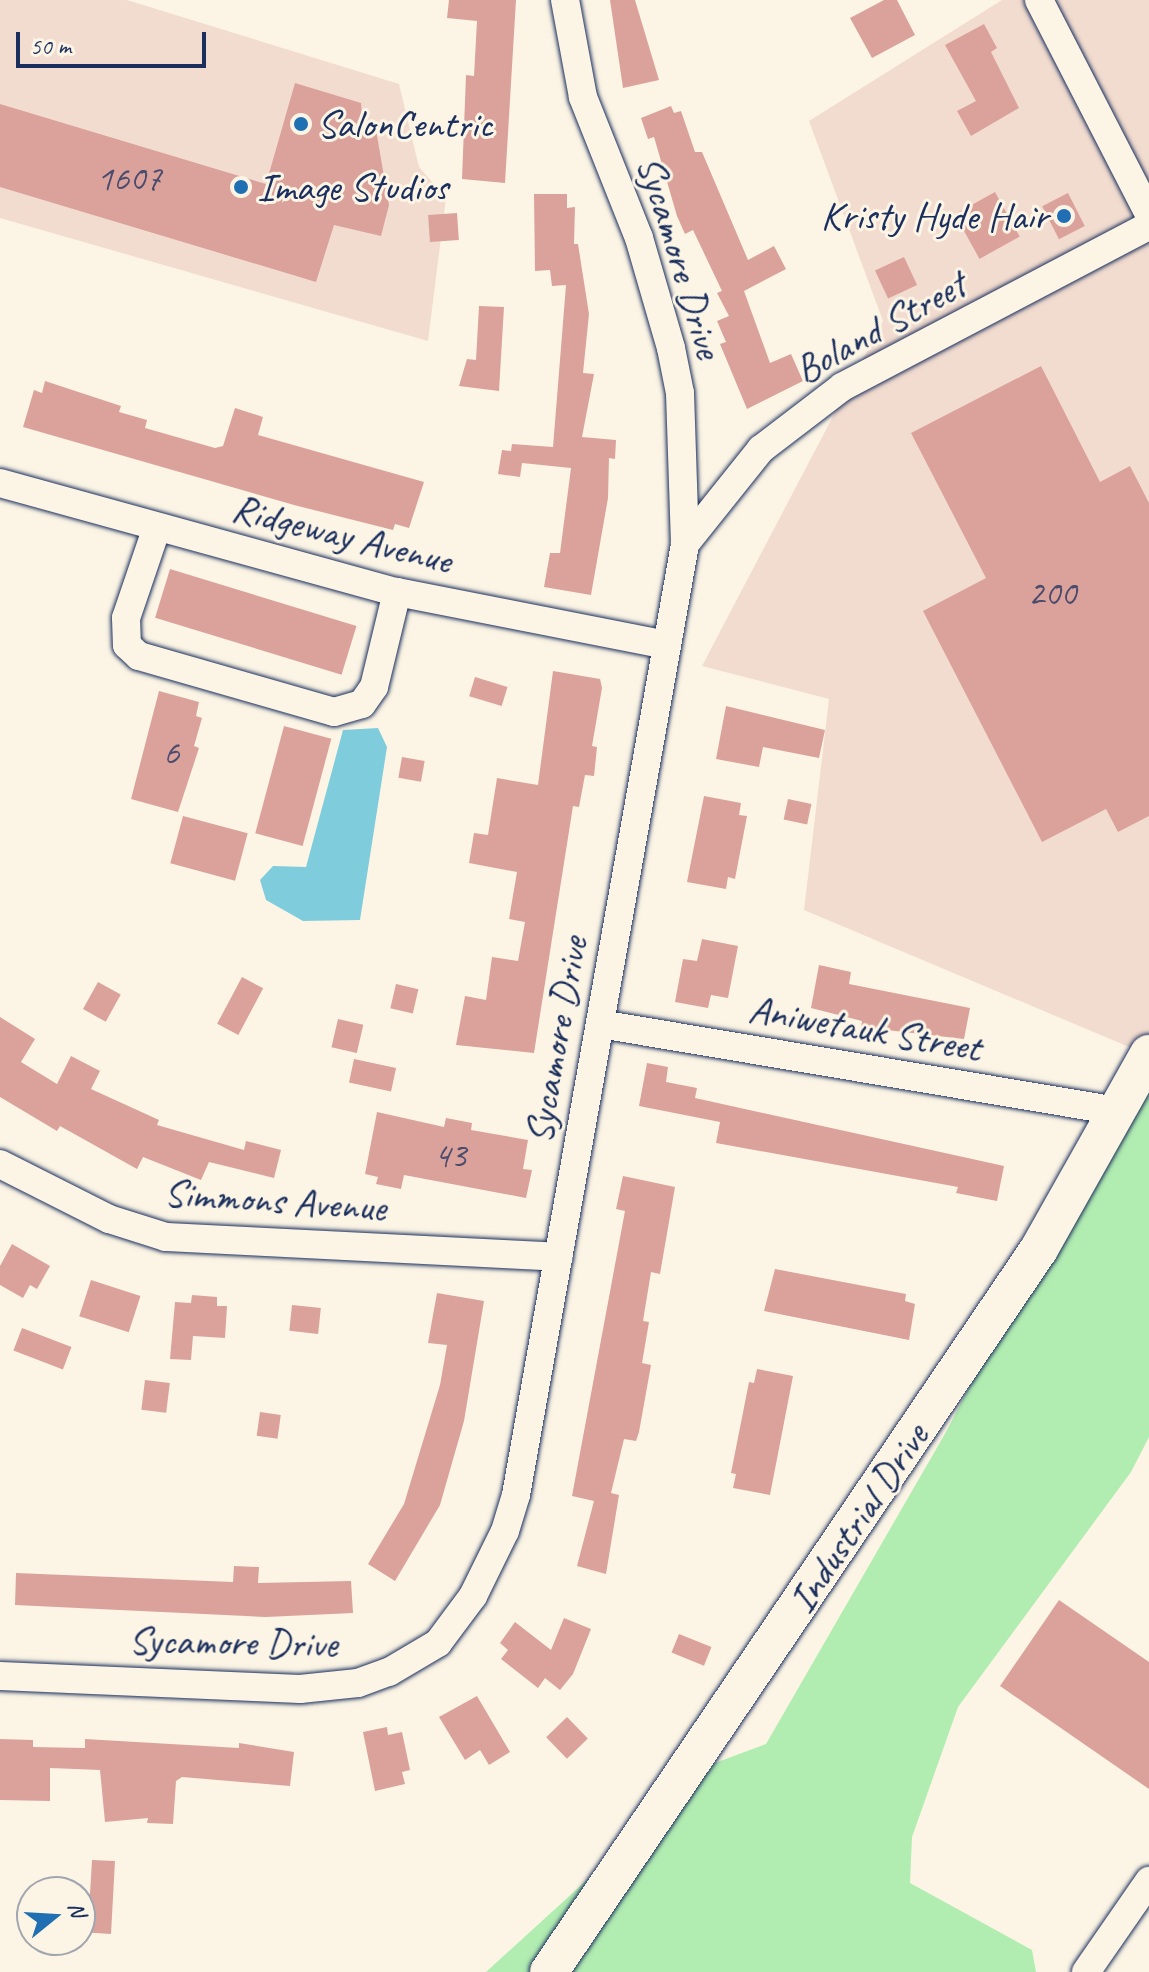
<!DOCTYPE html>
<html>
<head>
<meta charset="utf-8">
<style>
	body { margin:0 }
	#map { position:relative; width:1149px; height:1972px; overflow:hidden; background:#fcf5e5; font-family:Caveat,sans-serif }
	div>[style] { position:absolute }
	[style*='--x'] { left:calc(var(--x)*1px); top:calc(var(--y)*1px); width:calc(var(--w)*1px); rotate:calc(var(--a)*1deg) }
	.built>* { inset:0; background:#f2dccf }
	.green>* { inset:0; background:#b1ecb1 }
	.water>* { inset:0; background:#7fcddc }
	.building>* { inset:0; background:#dba29b; transform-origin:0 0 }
	.roads { filter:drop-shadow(0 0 2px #1b2f5e) drop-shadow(0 0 2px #1b2f5e) }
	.street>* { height:28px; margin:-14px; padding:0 14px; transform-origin:14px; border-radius:14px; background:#fcf5e5 }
	.secondary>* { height:38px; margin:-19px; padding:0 19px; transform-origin:19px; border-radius:19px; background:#fcf5e5 }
	.dots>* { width:22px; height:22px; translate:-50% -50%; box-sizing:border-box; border:4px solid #fcf5e5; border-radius:50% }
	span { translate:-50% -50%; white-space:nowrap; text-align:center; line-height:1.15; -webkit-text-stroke:6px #fcf5e5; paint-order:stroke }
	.number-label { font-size:36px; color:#4b4c6d }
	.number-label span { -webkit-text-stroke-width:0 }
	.poi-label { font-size:40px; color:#1b2f5e }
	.left { translate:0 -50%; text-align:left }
	.right { translate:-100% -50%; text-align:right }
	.street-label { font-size:40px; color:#1b2f5e }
	.north { position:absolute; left:16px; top:1876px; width:80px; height:80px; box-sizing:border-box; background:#fcf5e5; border:2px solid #a2a6af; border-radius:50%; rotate:72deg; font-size:22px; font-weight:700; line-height:32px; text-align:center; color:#1b2f5e }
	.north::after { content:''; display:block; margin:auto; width:28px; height:36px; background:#1f6fb2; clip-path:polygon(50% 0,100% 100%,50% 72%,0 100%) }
	.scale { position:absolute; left:16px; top:32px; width:190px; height:36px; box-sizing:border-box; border:4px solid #1b2f5e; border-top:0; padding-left:10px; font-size:24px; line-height:28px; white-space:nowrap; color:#1b2f5e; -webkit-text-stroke:6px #fcf5e5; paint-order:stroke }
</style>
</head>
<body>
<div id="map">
	<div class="built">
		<div style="clip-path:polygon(0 0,127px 0,399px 84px,419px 167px,446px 198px,428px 341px,0 218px)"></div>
		<div style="clip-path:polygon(1002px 0,1149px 0,1149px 1041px,1141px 1052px,804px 910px,829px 699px,702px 666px,883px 321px,809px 121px)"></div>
	</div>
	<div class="green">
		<div style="clip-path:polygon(1149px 1041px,1149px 1437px,1131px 1472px,958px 1707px,912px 1837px,910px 1883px,1032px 1950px,1036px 1972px,486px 1972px,715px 1763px,766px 1744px,946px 1432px)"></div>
	</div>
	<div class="water">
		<div style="clip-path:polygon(378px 728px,387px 747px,360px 920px,303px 921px,266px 900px,260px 880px,273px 866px,306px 867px,343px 730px)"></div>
	</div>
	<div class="building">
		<div style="clip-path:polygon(449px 0,516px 0,505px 183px,462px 179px,466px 75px,474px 76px,477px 21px,447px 18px)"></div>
		<div style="clip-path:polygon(610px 0,635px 0,659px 80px,623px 88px)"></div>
		<div style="clip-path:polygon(884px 0,897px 0,915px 35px,872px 58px,850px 18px)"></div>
		<div style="clip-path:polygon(984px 24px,997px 48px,991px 52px,1019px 108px,971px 136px,957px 111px,976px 101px,945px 45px)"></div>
		<div style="clip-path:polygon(295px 83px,361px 103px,363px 126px,376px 130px,389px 205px,381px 236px,334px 225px,316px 282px,0 187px,0 104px,266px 184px)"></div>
		<div style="clip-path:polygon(671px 106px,674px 113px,681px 111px,695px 152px,702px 152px,748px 260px,774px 246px,786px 269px,744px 291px,770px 363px,791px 354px,803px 381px,747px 409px,720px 344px,726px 342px,717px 321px,729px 316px,717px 293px,722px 291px,693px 230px,685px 234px,677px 216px,654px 137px,648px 139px,641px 118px)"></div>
		<div style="left:995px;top:192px;width:51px;height:46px;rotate:61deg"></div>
		<div style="left:1068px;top:193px;width:37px;height:29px;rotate:63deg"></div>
		<div style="clip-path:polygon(534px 194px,567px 194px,567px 208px,575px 207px,574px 244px,578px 244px,589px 314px,583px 373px,594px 374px,582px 437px,616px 440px,615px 459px,609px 458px,608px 498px,591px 595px,544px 587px,550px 553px,560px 553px,571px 468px,522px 463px,520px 477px,498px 474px,502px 450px,511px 451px,512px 444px,553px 447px,566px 285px,552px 286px,550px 270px,535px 271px)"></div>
		<div style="left:457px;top:213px;width:27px;height:29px;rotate:86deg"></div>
		<div style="left:904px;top:257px;width:31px;height:32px;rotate:65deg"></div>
		<div style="clip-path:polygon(479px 306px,504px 307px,499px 391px,459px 386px,467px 359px,476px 360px)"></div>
		<div style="clip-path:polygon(1041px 366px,1100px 482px,1130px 466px,1149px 503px,1149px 816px,1118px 832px,1106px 809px,1042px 842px,923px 611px,986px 578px,911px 433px)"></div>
		<div style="clip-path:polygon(45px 381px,121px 406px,119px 412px,147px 420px,145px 428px,215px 448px,223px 446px,235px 408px,263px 417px,258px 435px,424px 482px,409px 528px,395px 524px,393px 530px,294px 505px,23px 427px,34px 390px,42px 393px)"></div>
		<div style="left:170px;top:569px;width:195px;height:51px;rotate:17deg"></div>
		<div style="clip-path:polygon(553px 671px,600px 679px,602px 688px,592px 746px,597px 747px,594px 776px,585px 775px,579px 807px,573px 806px,534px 1053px,456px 1045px,465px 996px,486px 1000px,492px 957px,518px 961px,525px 922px,509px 919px,517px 872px,469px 863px,474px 833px,488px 835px,497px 778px,538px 785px)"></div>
		<div style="left:475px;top:677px;width:34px;height:20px;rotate:17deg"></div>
		<div style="clip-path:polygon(159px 691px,199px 702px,196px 716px,202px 718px,194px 746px,199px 748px,178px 812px,131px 799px)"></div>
		<div style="clip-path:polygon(726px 706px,825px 730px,819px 758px,763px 747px,759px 767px,716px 759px)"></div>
		<div style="left:284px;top:726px;width:49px;height:111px;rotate:15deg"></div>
		<div style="left:402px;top:757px;width:23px;height:21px;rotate:10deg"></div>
		<div style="clip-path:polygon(704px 796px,741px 803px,739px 815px,747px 816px,735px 879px,728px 877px,726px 889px,687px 882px)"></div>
		<div style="left:788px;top:799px;width:24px;height:21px;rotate:12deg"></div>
		<div style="left:183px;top:816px;width:67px;height:49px;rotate:15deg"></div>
		<div style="clip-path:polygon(702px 939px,738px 946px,728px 998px,711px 995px,708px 1008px,675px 1002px,683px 959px,697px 961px)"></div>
		<div style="clip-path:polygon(819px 965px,851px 972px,849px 984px,970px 1008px,964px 1039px,861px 1027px,862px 1021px,811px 1008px)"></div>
		<div style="left:242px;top:977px;width:24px;height:53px;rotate:28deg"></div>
		<div style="left:98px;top:982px;width:26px;height:31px;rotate:29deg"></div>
		<div style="left:396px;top:984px;width:23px;height:25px;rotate:13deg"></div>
		<div style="clip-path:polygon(0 1017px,35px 1039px,21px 1062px,57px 1084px,71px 1056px,100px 1071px,91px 1089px,159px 1120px,157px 1125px,244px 1150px,246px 1141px,281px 1150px,274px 1178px,209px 1162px,201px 1180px,143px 1157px,137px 1169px,60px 1126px,57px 1131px,0 1097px)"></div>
		<div style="left:338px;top:1019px;width:26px;height:29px;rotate:13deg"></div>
		<div style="left:354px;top:1059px;width:43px;height:24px;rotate:12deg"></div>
		<div style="clip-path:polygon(647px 1063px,668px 1067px,666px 1082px,697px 1088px,695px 1098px,1004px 1166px,997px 1201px,956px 1193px,958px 1187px,716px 1143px,720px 1122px,639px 1106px)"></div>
		<div style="clip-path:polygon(377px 1112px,444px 1127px,446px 1118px,472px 1123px,471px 1130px,528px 1140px,523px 1169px,532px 1170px,526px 1198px,404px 1175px,401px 1189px,376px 1184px,378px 1177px,365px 1174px)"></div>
		<div style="clip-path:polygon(623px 1176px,675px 1187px,660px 1274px,651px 1272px,643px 1321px,649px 1322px,642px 1363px,651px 1365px,639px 1432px,636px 1441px,624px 1439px,611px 1493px,619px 1495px,606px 1574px,577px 1566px,594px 1501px,572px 1496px,625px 1211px,616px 1209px)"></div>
		<div style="clip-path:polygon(12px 1244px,50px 1266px,37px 1289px,30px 1285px,23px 1298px,0 1285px,0 1266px)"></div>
		<div style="clip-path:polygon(775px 1269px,906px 1294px,905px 1301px,915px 1304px,909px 1340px,764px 1311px)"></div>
		<div style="left:91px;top:1280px;width:52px;height:38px;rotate:18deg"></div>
		<div style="clip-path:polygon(437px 1293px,484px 1301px,464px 1421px,440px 1505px,395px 1581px,368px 1564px,404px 1504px,440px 1385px,447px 1345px,428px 1343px)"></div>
		<div style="clip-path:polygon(192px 1295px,217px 1297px,217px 1306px,227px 1306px,225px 1338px,193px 1336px,191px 1360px,170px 1359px,175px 1302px,191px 1303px)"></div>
		<div style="left:292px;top:1305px;width:29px;height:26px;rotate:6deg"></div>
		<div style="left:22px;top:1328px;width:53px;height:24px;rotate:21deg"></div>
		<div style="clip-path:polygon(757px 1369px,793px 1376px,770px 1495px,733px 1488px,736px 1474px,731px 1473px,749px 1382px,754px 1383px)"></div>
		<div style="left:145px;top:1380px;width:25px;height:30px;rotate:7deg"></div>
		<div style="left:260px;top:1412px;width:21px;height:24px;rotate:8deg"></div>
		<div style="clip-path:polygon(234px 1566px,259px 1567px,258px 1583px,351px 1581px,353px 1613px,266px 1617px,15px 1605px,16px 1573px,233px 1582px)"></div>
		<div style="clip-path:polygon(1059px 1600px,1149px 1662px,1149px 1789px,1000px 1686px)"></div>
		<div style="clip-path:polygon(564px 1618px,591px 1629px,573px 1674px,560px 1690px,545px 1678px,538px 1688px,501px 1659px,508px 1650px,500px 1643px,515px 1622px,551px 1650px)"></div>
		<div style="left:679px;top:1634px;width:35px;height:20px;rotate:22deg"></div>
		<div style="clip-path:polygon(477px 1696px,510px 1752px,489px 1765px,480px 1750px,465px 1760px,439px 1717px)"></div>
		<div style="left:567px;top:1717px;width:30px;height:29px;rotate:46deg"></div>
		<div style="clip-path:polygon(387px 1727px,388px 1735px,402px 1732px,410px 1770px,402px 1772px,405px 1784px,375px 1791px,363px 1732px)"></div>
		<div style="clip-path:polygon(0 1739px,33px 1740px,33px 1747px,85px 1748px,85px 1739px,239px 1748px,239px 1743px,294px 1752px,290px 1786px,182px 1777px,176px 1781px,173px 1824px,147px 1823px,148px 1818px,105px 1822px,100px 1770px,50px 1768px,50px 1801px,0 1800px)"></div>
		<div style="clip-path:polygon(92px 1860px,115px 1861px,111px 1934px,80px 1932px,80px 1893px,90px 1894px)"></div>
	</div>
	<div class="roads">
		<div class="street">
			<div style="--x:1039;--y:0;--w:241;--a:62.8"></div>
			<div style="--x:0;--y:483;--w:412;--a:15.4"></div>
			<div style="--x:397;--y:592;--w:275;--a:11.1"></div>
			<div style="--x:157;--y:527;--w:96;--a:108.8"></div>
			<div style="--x:126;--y:618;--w:27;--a:88"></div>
			<div style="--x:127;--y:645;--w:16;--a:43"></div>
			<div style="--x:139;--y:656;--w:203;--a:16"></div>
			<div style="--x:334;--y:712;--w:29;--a:-16"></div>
			<div style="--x:362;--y:704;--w:21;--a:-55"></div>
			<div style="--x:374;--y:687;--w:98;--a:-76.4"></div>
			<div style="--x:685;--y:544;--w:122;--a:-51.3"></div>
			<div style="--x:761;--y:449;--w:102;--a:-37.4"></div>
			<div style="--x:842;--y:387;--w:347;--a:-27.7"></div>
			<div style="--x:600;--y:1024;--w:524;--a:9.55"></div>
			<div style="--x:0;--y:1164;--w:122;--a:26.8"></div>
			<div style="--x:109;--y:1219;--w:60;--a:17.5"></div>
			<div style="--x:166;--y:1237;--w:393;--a:2.9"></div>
			<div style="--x:0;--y:1676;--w:300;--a:2.5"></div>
			<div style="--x:300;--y:1689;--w:58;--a:-5.9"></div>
			<div style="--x:358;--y:1683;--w:33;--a:-20"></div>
			<div style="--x:389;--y:1672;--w:57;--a:-30.6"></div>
			<div style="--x:438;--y:1643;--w:59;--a:-53.3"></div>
			<div style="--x:473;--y:1596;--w:72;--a:-63.8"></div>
			<div style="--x:505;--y:1531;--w:38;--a:-73"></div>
			<div style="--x:516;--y:1495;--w:966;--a:-79.92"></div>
			<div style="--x:685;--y:544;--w:151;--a:-91.9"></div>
			<div style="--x:680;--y:393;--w:46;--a:-101.3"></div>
			<div style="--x:671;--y:348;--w:115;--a:-106.2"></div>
			<div style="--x:639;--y:238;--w:152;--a:-111.7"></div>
			<div style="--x:583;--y:97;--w:99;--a:-100.5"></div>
			<div style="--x:1086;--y:1972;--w:111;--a:-55.3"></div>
		</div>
		<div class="secondary">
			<div style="--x:549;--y:1972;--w:873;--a:-55.87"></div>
			<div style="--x:1039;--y:1249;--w:224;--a:-60.6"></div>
		</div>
	</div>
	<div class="dots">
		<div style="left:301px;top:124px;background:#1f6fb2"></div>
		<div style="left:241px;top:187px;background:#1f6fb2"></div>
		<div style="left:1064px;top:216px;background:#1f6fb2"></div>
	</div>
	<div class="number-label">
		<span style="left:129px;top:179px">1607</span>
		<span style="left:1052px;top:594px">200</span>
		<span style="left:171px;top:753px">6</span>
		<span style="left:450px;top:1156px">43</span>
	</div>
	<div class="poi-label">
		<span class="left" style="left:317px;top:124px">SalonCentric</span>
		<span class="left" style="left:257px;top:187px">Image Studios</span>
		<span class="right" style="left:1048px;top:216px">Kristy Hyde Hair</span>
	</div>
	<div class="street-label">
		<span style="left:680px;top:257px;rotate:73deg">Sycamore Drive</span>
		<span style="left:880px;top:327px;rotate:-29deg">Boland Street</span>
		<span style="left:342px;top:534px;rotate:14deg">Ridgeway Avenue</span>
		<span style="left:865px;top:1028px;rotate:10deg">Aniwetauk Street</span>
		<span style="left:556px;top:1040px;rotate:-80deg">Sycamore Drive</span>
		<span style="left:275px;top:1200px;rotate:4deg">Simmons Avenue</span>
		<span style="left:858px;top:1518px;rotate:-56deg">Industrial Drive</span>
		<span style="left:233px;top:1642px;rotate:1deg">Sycamore Drive</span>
	</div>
	<div class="north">N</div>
	<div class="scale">50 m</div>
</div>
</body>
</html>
